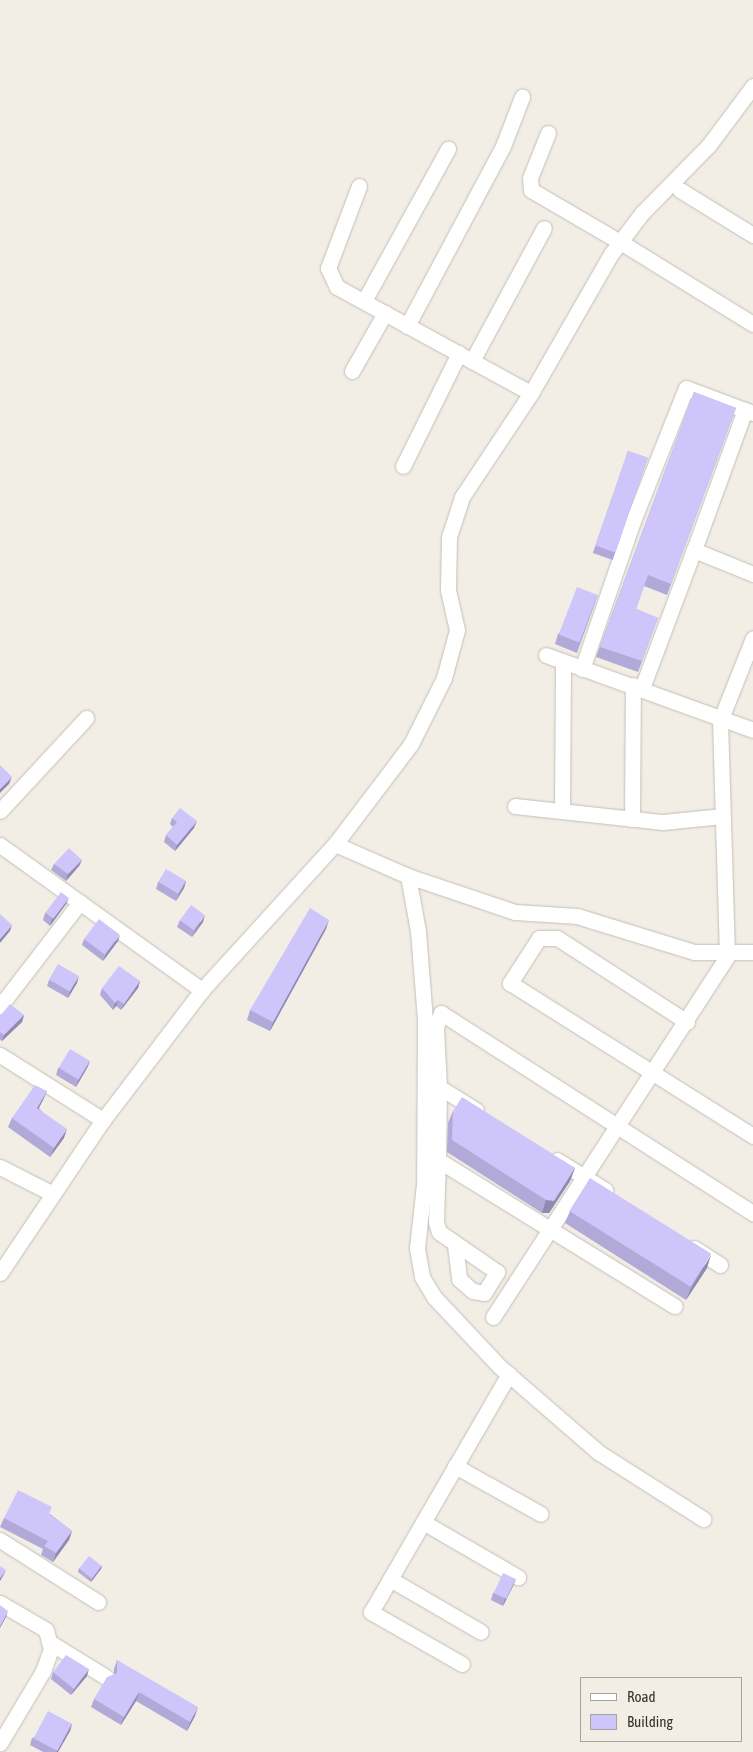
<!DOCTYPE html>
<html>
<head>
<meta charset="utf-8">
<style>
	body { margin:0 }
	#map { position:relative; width:753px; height:1752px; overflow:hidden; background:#f3eee5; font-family:"Asap Condensed",sans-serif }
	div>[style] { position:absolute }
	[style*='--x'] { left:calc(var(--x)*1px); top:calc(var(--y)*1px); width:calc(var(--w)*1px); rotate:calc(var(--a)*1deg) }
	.roads { filter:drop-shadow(0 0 1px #c3beb6) drop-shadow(0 0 1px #c3beb6) }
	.minor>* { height:15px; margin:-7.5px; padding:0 7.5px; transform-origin:7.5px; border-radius:7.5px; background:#fff }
	.wall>* { inset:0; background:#b1a9d8; transform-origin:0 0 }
	.shaded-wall>* { inset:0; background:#908ab0 }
	.building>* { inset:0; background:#cec5fb; transform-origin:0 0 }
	span { translate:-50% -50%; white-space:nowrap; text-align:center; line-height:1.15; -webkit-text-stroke:5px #f3eee5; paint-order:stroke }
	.legend { position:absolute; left:580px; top:1677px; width:162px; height:65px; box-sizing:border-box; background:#f3eee5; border:1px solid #a7a39d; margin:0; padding:6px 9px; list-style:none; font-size:15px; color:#353330 }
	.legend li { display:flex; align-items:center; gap:10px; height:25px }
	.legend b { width:25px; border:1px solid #a7a39d }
</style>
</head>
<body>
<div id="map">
	<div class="roads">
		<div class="minor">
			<div style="--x:753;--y:86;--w:74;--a:126.7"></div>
			<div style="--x:709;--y:145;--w:95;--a:134.6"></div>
			<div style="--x:642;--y:213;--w:51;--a:127.1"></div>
			<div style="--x:611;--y:254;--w:160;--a:119.9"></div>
			<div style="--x:531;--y:393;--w:125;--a:123.6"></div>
			<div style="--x:462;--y:497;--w:42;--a:108"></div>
			<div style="--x:449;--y:537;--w:53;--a:91.1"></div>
			<div style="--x:448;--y:590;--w:41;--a:77.3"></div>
			<div style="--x:457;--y:630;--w:50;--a:105.2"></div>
			<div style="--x:444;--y:678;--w:74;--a:116.6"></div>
			<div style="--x:411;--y:744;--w:126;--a:127.2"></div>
			<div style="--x:335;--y:844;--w:80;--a:23.7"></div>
			<div style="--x:408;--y:876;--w:113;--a:18.6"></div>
			<div style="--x:515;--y:912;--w:62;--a:3.7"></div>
			<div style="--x:577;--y:916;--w:122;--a:17.1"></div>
			<div style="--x:694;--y:952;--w:59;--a:0"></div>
			<div style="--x:548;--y:133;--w:48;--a:111.8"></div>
			<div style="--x:530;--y:178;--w:12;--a:85"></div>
			<div style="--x:531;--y:190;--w:103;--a:30.3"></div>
			<div style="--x:359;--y:186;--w:88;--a:110.7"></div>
			<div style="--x:328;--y:268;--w:21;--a:65"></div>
			<div style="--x:337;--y:287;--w:221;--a:28.7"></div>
			<div style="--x:680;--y:190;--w:86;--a:31.7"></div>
			<div style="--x:627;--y:246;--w:148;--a:31.8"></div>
			<div style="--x:364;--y:301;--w:174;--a:-61.1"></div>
			<div style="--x:407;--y:326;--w:204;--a:-61.9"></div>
			<div style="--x:503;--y:146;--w:53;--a:-68.8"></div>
			<div style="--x:472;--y:361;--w:151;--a:-61.6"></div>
			<div style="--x:352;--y:371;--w:67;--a:-60.4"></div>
			<div style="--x:403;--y:466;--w:126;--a:-63.6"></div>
			<div style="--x:694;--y:550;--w:149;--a:-70"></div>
			<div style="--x:546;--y:655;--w:220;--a:19.9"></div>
			<div style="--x:582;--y:669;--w:157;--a:-71"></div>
			<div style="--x:633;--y:521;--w:143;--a:-68.3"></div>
			<div style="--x:686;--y:388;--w:72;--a:20.5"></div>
			<div style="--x:642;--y:688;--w:147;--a:-69.4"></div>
			<div style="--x:694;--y:550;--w:64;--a:22.1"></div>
			<div style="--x:515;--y:806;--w:149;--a:6.2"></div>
			<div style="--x:663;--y:822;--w:60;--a:-5.7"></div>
			<div style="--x:0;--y:811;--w:127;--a:-47.2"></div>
			<div style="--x:562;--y:811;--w:149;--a:-89.6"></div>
			<div style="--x:632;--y:819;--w:134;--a:-89.6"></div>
			<div style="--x:0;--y:845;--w:249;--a:35.7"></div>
			<div style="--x:408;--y:876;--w:56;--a:79.7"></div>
			<div style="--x:418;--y:931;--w:88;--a:85.5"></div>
			<div style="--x:425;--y:1019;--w:165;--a:90.3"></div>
			<div style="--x:424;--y:1184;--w:64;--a:96.2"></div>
			<div style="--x:417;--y:1248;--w:29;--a:80"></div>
			<div style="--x:422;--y:1277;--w:23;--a:59"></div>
			<div style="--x:434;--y:1297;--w:96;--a:46.7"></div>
			<div style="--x:500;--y:1367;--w:130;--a:40.9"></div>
			<div style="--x:598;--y:1452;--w:125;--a:32.5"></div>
			<div style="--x:0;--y:1006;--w:131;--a:-52.4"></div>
			<div style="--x:687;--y:1022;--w:155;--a:-147.1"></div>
			<div style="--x:557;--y:938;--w:18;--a:180"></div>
			<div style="--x:539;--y:938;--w:54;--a:122.8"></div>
			<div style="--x:510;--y:983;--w:287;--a:32.2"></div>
			<div style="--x:0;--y:1055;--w:122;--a:32.3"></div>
			<div style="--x:476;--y:1110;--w:44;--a:-148.1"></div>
			<div style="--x:439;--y:1087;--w:60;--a:-92.9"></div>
			<div style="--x:436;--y:1027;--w:15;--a:-70"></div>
			<div style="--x:441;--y:1013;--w:371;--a:32.7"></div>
			<div style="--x:438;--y:1160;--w:73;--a:-89.2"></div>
			<div style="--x:557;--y:1160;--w:57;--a:32"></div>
			<div style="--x:0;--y:1167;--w:59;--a:27"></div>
			<div style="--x:455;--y:1245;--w:34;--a:83"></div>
			<div style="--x:459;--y:1279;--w:18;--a:41"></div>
			<div style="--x:473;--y:1291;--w:11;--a:10"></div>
			<div style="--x:484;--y:1293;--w:25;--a:-58"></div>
			<div style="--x:497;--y:1272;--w:70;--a:-145.4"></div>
			<div style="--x:439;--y:1232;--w:10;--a:-107"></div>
			<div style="--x:436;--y:1222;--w:62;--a:-88.2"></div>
			<div style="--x:438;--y:1160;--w:278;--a:31.7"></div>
			<div style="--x:694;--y:1248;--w:31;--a:33"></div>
			<div style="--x:0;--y:1273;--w:184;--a:-56.1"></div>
			<div style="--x:103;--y:1120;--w:163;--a:-52.7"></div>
			<div style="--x:202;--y:990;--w:197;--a:-47.7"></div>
			<div style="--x:493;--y:1317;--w:430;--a:-57"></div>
			<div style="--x:727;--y:956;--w:235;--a:-91.7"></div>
			<div style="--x:720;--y:721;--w:89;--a:-68.3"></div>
			<div style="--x:455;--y:1466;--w:98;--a:29.2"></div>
			<div style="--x:423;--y:1522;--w:110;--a:30.1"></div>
			<div style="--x:0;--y:1540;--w:116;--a:32.3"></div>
			<div style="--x:390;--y:1579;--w:105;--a:30.2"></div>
			<div style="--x:0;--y:1603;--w:53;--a:30.4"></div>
			<div style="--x:46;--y:1630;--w:20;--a:75"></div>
			<div style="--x:51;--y:1649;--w:23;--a:110"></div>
			<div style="--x:43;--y:1671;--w:84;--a:120.8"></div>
			<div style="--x:49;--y:1642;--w:67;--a:31.6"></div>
			<div style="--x:462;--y:1664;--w:105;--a:-150.3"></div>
			<div style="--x:371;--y:1612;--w:275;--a:-59.9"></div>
		</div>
	</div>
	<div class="wall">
		<div style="clip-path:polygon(694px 392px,736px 408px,667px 595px,644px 586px,636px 609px,658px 618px,638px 672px,596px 657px)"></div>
		<div style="left:628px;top:451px;width:21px;height:108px;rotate:19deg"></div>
		<div style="clip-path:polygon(598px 595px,577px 653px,555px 644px,558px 634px)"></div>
		<div style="clip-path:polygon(172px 818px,194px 828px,175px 851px,164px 842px,166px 835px,173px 827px,170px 824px)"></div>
		<div style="clip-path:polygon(82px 860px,79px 866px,66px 881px,51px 870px,54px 864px)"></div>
		<div style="clip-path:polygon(186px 881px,184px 888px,176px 901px,156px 889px,158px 882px)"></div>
		<div style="clip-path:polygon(66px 904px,50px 926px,43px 920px,45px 913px)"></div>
		<div style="clip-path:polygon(180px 920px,203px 922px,192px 937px,177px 927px)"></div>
		<div style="clip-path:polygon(326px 929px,270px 1031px,247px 1020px,250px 1010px)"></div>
		<div style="clip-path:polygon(84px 939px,118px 941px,103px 961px,82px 945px)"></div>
		<div style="clip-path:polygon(49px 980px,77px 983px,68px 998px,47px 986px)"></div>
		<div style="clip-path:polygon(140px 981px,138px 988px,121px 1010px,116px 1006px,113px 1010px,100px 995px,102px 988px)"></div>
		<div style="clip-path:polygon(24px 1015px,22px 1022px,2px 1041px,0 1040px,0 1016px)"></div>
		<div style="clip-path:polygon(90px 1061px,87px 1068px,76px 1087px,56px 1075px,58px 1068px)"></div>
		<div style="clip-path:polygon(47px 1091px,43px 1100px,39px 1108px,64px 1138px,50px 1157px,8px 1127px,12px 1118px)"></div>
		<div style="clip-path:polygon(453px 1111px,575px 1168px,570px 1181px,549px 1213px,542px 1213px,447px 1152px,448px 1123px)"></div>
		<div style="clip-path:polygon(570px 1211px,707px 1268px,686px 1300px,565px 1223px)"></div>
		<div style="clip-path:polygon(50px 1514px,72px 1531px,69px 1540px,53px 1562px,41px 1555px,43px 1549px,0 1527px,4px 1518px)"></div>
		<div style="clip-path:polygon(102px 1566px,101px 1569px,91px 1582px,78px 1572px,79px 1568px)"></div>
		<div style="clip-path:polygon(516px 1579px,513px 1586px,503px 1606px,491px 1600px,493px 1593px)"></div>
		<div style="clip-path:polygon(117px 1660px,195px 1716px,187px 1731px,136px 1701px,121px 1725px,91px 1707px,94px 1699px,114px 1674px,114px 1669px)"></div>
		<div style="clip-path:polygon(53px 1672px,87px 1676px,71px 1695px,51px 1679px)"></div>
		<div style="clip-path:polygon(72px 1724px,70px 1731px,58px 1752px,43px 1752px,30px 1745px,32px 1738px)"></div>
	</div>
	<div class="shaded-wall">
		<div style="clip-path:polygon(12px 777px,9px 784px,0 793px,0 789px)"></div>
		<div style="clip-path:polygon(197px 821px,194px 828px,175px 851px,177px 845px)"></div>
		<div style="clip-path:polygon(82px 860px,79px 866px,66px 881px,68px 874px)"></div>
		<div style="clip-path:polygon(186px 881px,184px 888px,176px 901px,179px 894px)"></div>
		<div style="clip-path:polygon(69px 898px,66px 904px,50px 926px,52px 919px)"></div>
		<div style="clip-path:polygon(205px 915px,203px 922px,192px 937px,195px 931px)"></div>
		<div style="clip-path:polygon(329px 920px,326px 929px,270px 1031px,273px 1022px)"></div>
		<div style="clip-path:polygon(12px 925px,10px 931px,0 943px,0 939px)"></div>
		<div style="clip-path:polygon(120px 935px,118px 941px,103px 961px,106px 954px)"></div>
		<div style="clip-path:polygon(79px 976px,77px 983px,68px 998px,70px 991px)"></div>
		<div style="clip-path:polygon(140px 981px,138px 988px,121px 1010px,124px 1004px)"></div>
		<div style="clip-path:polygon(118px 1000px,116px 1006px,113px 1010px,115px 1003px)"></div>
		<div style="clip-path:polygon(24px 1015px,22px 1022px,2px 1041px,4px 1035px)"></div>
		<div style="clip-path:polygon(90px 1061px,87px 1068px,76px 1087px,78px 1081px)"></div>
		<div style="clip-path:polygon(47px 1091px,43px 1100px,34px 1117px,37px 1108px)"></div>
		<div style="clip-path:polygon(67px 1129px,64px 1138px,50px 1157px,54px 1148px)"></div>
		<div style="clip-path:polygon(575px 1168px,570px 1181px,549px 1213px,542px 1213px,546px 1200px)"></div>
		<div style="clip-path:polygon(711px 1255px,707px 1268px,686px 1300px,691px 1288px)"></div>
		<div style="clip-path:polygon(72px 1531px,69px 1540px,53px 1562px,56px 1553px)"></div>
		<div style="clip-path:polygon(102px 1566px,101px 1569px,91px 1582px,92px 1579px)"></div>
		<div style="clip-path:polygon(6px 1570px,3px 1576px,0 1581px,0 1578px)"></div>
		<div style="clip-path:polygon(516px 1579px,513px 1586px,503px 1606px,505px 1599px)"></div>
		<div style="clip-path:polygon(8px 1611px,6px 1617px,0 1628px,0 1626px)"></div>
		<div style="clip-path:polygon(89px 1669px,87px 1676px,71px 1695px,74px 1689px)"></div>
		<div style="clip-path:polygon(139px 1692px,136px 1701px,121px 1725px,124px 1717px)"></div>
		<div style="clip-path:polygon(198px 1707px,195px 1716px,187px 1731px,190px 1722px)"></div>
		<div style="clip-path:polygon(72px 1724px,70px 1731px,58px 1752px,56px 1752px)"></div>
	</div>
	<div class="building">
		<div style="clip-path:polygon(694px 392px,736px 408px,671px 584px,648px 575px,636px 609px,658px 618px,642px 661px,600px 647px)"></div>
		<div style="left:628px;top:451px;width:21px;height:100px;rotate:19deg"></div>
		<div style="left:577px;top:587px;width:22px;height:51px;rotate:21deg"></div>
		<div style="clip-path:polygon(0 765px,12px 777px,0 789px)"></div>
		<div style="clip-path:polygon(180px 808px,197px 821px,177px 845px,166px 835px,177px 822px,172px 818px)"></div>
		<div style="clip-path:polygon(69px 848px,82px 860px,68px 874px,54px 864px)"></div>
		<div style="left:166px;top:869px;width:23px;height:15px;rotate:31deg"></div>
		<div style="left:61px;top:892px;width:10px;height:26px;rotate:37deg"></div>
		<div style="left:191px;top:905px;width:17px;height:19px;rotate:36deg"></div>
		<div style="clip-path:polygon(310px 908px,329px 920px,273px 1022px,250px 1010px)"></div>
		<div style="clip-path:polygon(0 914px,12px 925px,0 939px)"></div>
		<div style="left:99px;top:919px;width:26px;height:25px;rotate:37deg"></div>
		<div style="left:58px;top:964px;width:24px;height:18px;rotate:30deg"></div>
		<div style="clip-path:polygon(119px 966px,140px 981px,124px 1004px,118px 1000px,115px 1003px,102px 988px)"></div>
		<div style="clip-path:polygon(10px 1004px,24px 1015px,4px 1035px,0 1032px,0 1016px)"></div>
		<div style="left:70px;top:1049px;width:23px;height:22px;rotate:31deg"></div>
		<div style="clip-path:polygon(35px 1085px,47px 1091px,37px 1108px,67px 1129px,54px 1148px,12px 1118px)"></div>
		<div style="clip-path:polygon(462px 1097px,575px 1168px,554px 1201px,546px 1200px,452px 1140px,453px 1111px)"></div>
		<div style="left:590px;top:1178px;width:143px;height:39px;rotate:32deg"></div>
		<div style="clip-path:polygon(18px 1490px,52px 1507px,49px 1514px,72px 1531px,56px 1553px,44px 1546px,48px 1541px,4px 1518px)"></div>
		<div style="left:89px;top:1556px;width:16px;height:16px;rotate:38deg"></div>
		<div style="clip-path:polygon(0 1566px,6px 1570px,0 1578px)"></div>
		<div style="left:503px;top:1573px;width:14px;height:22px;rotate:25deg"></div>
		<div style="clip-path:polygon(0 1605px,8px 1611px,0 1626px)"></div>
		<div style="clip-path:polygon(66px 1655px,89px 1669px,74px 1689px,53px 1672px)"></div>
		<div style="clip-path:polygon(117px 1660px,198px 1707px,190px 1722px,139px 1692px,124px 1717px,94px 1699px,107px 1677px,117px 1673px)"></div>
		<div style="left:48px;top:1711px;width:27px;height:31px;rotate:28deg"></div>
	</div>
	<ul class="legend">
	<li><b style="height:6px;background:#fff"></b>Road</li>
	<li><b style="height:14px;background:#cec5fb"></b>Building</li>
	</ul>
</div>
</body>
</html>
